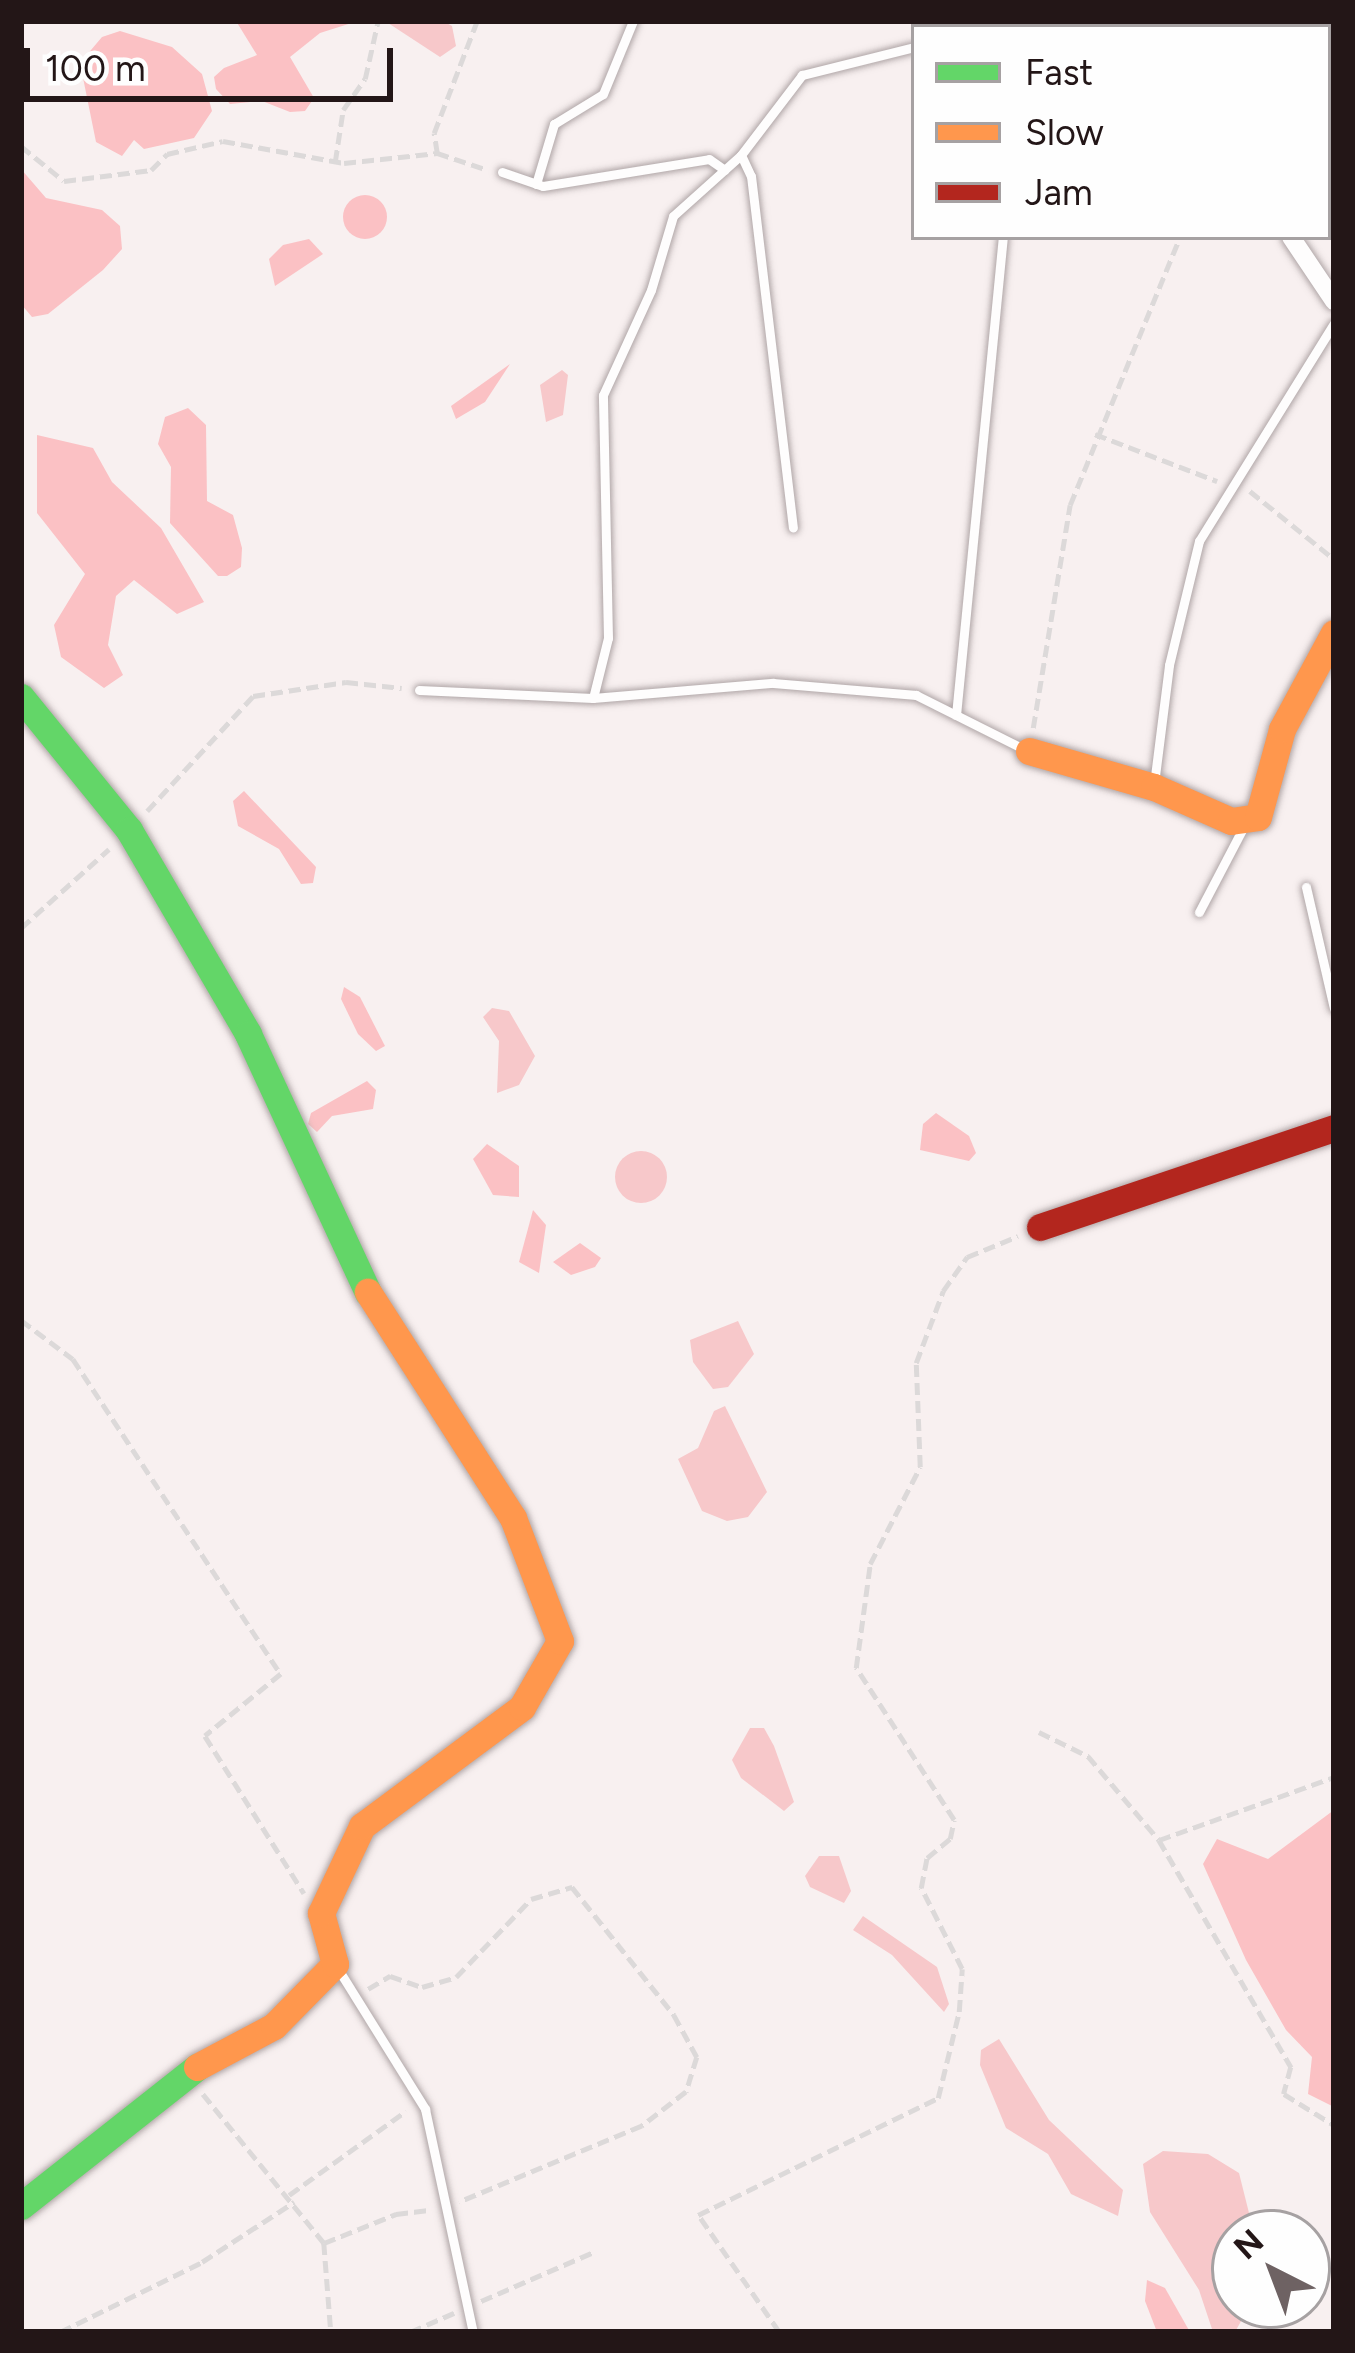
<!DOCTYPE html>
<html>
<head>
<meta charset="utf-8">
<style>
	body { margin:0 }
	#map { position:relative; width:1355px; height:2353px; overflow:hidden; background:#f8f0f0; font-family:Figtree,sans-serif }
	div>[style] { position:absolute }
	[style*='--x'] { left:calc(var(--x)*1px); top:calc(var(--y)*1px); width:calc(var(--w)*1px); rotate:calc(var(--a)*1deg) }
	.green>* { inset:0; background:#f7c8ca }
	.round { border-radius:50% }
	.forest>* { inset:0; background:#fbc1c4 }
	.path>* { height:4.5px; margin-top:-2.25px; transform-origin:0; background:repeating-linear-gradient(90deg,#dcd9d9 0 12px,transparent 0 18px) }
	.roads { filter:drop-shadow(0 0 3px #b0a6a7) drop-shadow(0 0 3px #b0a6a7) }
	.lane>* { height:9px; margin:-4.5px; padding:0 4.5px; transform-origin:4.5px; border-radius:4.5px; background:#fefdfd }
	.street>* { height:18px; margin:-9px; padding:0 9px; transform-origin:9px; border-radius:9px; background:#fefdfd }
	.fast>* { height:27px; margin:-13.5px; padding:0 13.5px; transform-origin:13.5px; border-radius:13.5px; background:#63d668 }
	.slow>* { height:27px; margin:-13.5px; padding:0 13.5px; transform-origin:13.5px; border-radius:13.5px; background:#ff974d }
	.jam>* { height:27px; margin:-13.5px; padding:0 13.5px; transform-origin:13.5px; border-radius:13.5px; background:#b3261e }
	span { translate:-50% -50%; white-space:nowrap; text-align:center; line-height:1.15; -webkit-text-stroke:12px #fefefe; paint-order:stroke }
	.frame { position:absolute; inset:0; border:24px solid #231617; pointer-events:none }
	.legend { position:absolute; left:911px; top:24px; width:420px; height:216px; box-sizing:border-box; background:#fefefe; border:3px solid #a6a1a2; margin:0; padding:15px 21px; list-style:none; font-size:36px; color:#231617 }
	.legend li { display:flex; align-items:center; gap:24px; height:60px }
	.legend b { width:60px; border:3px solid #a6a1a2 }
	.north { position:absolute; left:1211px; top:2209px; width:120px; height:120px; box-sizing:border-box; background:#fefefe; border:3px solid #a6a1a2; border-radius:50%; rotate:318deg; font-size:33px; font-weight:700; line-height:48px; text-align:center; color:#231617 }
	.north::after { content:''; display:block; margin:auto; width:42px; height:54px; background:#6e6263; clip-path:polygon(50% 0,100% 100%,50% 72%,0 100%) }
	.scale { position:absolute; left:24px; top:48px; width:369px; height:54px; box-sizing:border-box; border:6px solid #231617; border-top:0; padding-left:15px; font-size:36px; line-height:42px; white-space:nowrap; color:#231617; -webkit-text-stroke:9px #fefefe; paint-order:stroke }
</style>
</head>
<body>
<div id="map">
	<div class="green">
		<div style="clip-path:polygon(385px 21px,443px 21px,452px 26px,456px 46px,440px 57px)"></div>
		<div style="clip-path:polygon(562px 370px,568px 375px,563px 415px,546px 422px,540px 385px)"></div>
		<div style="clip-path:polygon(492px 1008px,509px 1011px,535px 1056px,519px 1085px,497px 1093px,499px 1041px,483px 1017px)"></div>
		<div class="round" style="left:615px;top:1151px;width:52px;height:52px"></div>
		<div style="clip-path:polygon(738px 1321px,754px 1354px,728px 1387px,713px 1389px,693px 1362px,690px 1340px)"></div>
		<div style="clip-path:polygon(725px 1406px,767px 1492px,748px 1517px,727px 1521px,702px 1511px,678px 1459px,698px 1448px,714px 1411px)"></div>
		<div style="clip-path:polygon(750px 1728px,764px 1728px,774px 1746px,794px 1802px,784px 1811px,741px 1778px,732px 1760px)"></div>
		<div style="clip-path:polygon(819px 1856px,839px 1856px,851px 1891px,844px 1903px,810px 1887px,805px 1876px)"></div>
		<div style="clip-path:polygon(863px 1916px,937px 1967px,949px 2004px,944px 2012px,892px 1955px,853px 1930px)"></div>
		<div style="clip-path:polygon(999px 2039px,1049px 2120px,1123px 2190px,1118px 2216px,1071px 2194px,1048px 2154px,1006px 2128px,980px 2065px,981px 2050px)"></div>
		<div style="clip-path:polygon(1163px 2151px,1208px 2154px,1239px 2173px,1254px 2233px,1235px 2233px,1235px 2305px,1250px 2305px,1235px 2332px,1213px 2332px,1199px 2290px,1150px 2212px,1143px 2164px)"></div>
	</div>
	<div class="forest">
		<div style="clip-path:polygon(236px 21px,358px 21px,320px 33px,290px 57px,314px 98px,305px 111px,290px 112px,262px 101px,230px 104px,216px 89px,214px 77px,224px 68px,257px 55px)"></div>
		<div style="clip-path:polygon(120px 31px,172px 47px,202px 74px,212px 111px,194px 138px,144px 149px,134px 140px,122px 156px,96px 142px,80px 63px,102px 37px)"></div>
		<div style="clip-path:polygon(21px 169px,46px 198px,102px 210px,120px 226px,122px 249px,103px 270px,48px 314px,32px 317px,21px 304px)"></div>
		<div class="round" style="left:343px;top:195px;width:44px;height:44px"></div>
		<div style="clip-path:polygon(309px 239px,323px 254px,275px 286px,269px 259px,283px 245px)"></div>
		<div style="clip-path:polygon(510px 364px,485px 402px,456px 419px,451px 406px)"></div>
		<div style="clip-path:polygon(188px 408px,206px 425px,207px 501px,233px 515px,242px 548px,241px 567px,227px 576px,218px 576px,170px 523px,171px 467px,158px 444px,165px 417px)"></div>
		<div style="clip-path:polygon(37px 435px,93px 448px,112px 482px,161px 528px,204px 602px,177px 614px,134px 580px,116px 596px,108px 645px,123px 675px,104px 688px,61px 657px,54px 625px,85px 574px,37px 513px)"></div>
		<div style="clip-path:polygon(244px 791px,316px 867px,313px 883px,301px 884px,279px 849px,238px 826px,233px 801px)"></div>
		<div style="clip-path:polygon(344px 987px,360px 997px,385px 1046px,376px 1051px,358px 1034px,341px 999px)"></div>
		<div style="clip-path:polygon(367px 1081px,376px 1090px,373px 1109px,332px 1116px,317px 1132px,308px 1124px,311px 1113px)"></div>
		<div style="clip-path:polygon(936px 1113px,969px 1136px,976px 1153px,969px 1161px,920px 1150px,923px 1124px)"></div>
		<div style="clip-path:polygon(487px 1144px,519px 1166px,519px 1197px,493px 1195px,473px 1159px)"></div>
		<div style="clip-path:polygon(533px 1210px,546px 1225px,539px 1273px,519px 1262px)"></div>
		<div style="clip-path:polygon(580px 1243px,601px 1258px,595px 1267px,571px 1275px,553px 1262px)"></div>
		<div style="clip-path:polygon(1334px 1810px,1334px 2107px,1308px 2094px,1312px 2057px,1286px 2030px,1246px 1960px,1203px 1864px,1217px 1839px,1268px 1859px)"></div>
		<div style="clip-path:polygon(1147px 2280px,1165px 2288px,1190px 2332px,1157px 2332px,1145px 2301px)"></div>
	</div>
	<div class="path">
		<div style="--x:21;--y:146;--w:55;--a:39.1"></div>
		<div style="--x:64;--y:181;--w:88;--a:-7.2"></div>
		<div style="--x:151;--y:170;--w:23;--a:-45"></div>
		<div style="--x:167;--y:154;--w:57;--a:-13.1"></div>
		<div style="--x:223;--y:141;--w:123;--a:10.3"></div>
		<div style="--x:344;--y:163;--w:94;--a:-6.1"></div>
		<div style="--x:437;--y:153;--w:51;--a:18.4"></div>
		<div style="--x:437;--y:153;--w:20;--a:-99"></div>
		<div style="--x:434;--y:133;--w:120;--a:-69"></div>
		<div style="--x:335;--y:162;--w:53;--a:-81.3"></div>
		<div style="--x:343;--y:110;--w:38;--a:-55"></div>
		<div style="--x:365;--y:79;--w:59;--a:-77.4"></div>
		<div style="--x:1095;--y:434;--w:131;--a:21.1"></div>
		<div style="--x:1250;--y:491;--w:108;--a:39"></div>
		<div style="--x:1033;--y:728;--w:226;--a:-80.6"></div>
		<div style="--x:1070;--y:505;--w:290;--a:-67.7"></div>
		<div style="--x:147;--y:811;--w:156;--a:-47.3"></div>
		<div style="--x:253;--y:696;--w:94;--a:-8.6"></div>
		<div style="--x:346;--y:682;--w:56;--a:6.1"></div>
		<div style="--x:21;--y:928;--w:118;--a:-41.9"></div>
		<div style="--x:21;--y:1320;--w:65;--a:36.9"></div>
		<div style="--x:73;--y:1359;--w:377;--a:56.6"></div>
		<div style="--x:281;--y:1674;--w:98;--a:140.8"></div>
		<div style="--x:205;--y:1736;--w:186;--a:57.8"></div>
		<div style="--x:1039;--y:1732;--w:55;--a:26.1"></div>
		<div style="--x:1088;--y:1756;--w:110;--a:49.8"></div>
		<div style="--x:1159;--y:1840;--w:263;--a:59.8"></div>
		<div style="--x:1291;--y:2067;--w:28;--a:105"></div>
		<div style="--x:1284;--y:2094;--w:59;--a:31.8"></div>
		<div style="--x:1159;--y:1840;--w:186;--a:-19.8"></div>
		<div style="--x:368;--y:1989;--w:26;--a:-31"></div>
		<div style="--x:390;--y:1976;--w:34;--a:19"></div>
		<div style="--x:422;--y:1987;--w:35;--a:-16"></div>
		<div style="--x:456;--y:1977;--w:108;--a:-46.1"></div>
		<div style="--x:531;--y:1899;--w:43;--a:-16.3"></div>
		<div style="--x:572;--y:1887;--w:164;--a:51.4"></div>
		<div style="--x:674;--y:2015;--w:48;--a:61.3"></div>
		<div style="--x:697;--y:2057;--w:37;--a:107"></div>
		<div style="--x:686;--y:2092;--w:56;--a:142.3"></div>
		<div style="--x:642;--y:2126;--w:198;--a:157.4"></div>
		<div style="--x:203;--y:2094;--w:192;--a:50.9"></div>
		<div style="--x:324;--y:2243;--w:89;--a:85.5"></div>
		<div style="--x:289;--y:2195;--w:144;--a:-35.7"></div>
		<div style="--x:324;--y:2243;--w:78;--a:-21.9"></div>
		<div style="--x:396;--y:2214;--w:35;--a:-7"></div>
		<div style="--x:481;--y:2301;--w:125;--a:-23.5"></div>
		<div style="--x:60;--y:2332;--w:158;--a:-26.2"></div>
		<div style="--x:202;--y:2262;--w:110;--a:-33.1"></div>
		<div style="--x:410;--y:2332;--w:48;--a:-23.4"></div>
		<div style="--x:779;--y:2332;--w:142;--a:-124.7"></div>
		<div style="--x:698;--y:2215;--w:267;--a:-26"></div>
		<div style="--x:938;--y:2098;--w:89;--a:-76.3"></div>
		<div style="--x:959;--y:2012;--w:43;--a:-86"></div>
		<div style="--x:962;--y:1969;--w:91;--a:-116.8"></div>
		<div style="--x:921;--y:1888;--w:31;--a:-79"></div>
		<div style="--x:927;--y:1858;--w:30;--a:-40"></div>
		<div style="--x:950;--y:1839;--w:19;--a:-78"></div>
		<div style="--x:954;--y:1820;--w:181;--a:-122.8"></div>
		<div style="--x:856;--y:1668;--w:105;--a:-82.3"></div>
		<div style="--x:870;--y:1564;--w:109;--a:-62.7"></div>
		<div style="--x:920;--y:1467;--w:104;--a:-92.2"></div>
		<div style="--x:916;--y:1363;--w:77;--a:-69.4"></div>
		<div style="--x:943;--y:1291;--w:42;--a:-54.8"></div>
		<div style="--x:967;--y:1257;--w:55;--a:-22.4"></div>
	</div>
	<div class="roads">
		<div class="lane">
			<div style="--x:961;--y:27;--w:13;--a:-29"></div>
			<div style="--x:1037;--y:27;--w:6;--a:-81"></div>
			<div style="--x:741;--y:155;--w:23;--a:65"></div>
			<div style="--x:751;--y:176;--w:354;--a:83.2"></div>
			<div style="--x:502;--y:172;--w:43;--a:18.9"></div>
			<div style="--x:543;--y:186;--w:168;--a:-9.2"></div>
			<div style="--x:709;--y:159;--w:19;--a:35"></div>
			<div style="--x:536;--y:184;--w:63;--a:-73.3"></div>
			<div style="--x:554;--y:124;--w:57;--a:-31.5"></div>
			<div style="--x:603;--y:94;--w:79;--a:-67.7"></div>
			<div style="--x:1328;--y:190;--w:7;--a:-27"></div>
			<div style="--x:419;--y:690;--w:174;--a:2.6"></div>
			<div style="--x:593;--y:698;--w:181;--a:-4.8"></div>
			<div style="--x:773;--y:683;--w:144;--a:4.8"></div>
			<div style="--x:916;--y:695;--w:121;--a:26.6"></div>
			<div style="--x:593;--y:698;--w:62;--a:-76"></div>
			<div style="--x:608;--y:638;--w:243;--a:-91.2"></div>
			<div style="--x:603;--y:395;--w:115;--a:-65.4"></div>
			<div style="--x:651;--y:290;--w:77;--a:-73.4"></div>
			<div style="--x:673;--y:216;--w:91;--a:-41.9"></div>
			<div style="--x:741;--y:155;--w:101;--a:-52.7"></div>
			<div style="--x:802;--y:75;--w:115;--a:-14"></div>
			<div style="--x:956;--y:715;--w:480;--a:-84.4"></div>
			<div style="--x:1154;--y:784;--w:120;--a:-82.8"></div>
			<div style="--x:1169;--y:665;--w:128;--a:-76.4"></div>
			<div style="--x:1199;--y:541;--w:256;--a:-58.2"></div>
			<div style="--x:1306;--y:887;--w:124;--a:77"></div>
			<div style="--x:1199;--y:912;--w:97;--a:-62.4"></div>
			<div style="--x:338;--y:1969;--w:165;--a:58.1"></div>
			<div style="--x:425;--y:2109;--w:228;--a:77.9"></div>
		</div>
		<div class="street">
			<div style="--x:1140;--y:21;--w:7;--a:56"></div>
			<div style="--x:1291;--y:237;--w:77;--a:56.1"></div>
		</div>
		<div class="fast">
			<div style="--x:21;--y:697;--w:171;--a:50.9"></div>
			<div style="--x:129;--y:830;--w:236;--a:59.7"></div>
			<div style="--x:248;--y:1034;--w:285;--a:65.1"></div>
			<div style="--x:21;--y:2206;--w:224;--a:-38.3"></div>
		</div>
		<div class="slow">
			<div style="--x:1029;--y:751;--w:130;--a:16.1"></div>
			<div style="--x:1154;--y:787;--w:84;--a:23.8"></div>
			<div style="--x:1231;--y:821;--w:27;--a:-8"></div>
			<div style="--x:1258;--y:817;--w:91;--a:-74.7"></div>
			<div style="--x:1282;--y:729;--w:109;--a:-61.6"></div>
			<div style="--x:197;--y:2067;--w:87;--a:-28"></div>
			<div style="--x:274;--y:2026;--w:87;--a:-45.5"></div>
			<div style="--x:335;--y:1964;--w:53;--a:-105.4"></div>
			<div style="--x:321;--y:1913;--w:96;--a:-64.8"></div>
			<div style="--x:362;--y:1826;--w:199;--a:-36.6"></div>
			<div style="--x:522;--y:1707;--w:76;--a:-60.1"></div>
			<div style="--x:560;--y:1641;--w:132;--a:-110.9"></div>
			<div style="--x:513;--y:1518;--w:269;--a:-122.7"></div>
		</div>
		<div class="jam">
			<div style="--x:1040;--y:1227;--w:310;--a:-18.6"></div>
		</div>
	</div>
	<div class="frame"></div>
	<ul class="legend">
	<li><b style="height:15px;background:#63d668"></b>Fast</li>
	<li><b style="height:15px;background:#ff974d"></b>Slow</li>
	<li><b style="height:15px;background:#b3261e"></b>Jam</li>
	</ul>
	<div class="north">N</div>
	<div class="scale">100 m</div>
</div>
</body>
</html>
